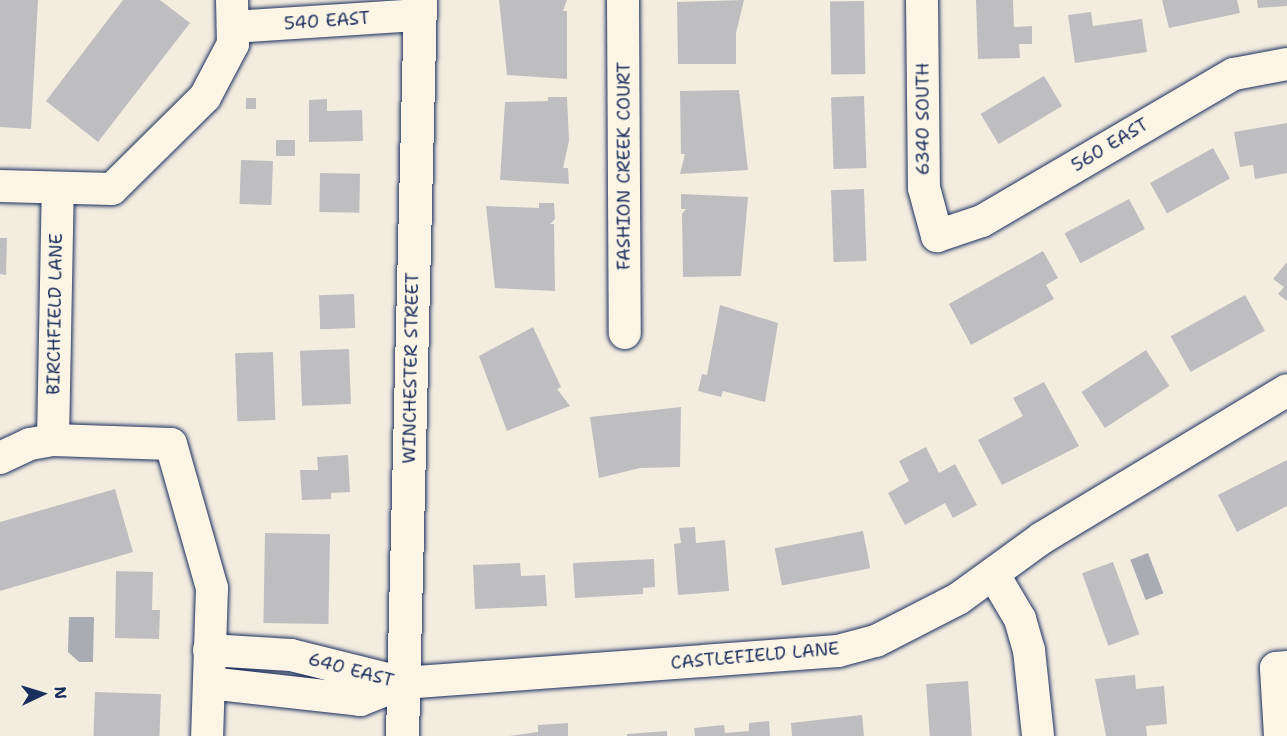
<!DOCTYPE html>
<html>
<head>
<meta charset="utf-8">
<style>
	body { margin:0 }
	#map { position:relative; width:1287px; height:736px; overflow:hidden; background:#f3ede0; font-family:"Shantell Sans",sans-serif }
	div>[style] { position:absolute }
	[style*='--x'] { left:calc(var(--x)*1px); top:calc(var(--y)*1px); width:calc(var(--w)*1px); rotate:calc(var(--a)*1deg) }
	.water>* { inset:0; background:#a9acb3; transform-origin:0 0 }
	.building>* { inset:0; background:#bebec0; transform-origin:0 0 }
	.roads { filter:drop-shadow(0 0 2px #1b2f5e) drop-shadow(0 0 2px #1b2f5e) }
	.minor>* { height:32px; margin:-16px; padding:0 16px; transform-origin:16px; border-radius:16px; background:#fcf5e5 }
	.major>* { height:33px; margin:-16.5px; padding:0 16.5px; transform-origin:16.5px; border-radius:16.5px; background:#fcf5e5 }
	span { translate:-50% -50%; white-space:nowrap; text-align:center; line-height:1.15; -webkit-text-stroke:6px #fcf5e5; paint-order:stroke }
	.street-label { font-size:18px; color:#1b2f5e }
	.north { position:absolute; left:12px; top:664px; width:60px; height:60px; -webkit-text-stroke:4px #fcf5e5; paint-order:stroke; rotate:86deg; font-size:16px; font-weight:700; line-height:24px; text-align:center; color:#1b2f5e }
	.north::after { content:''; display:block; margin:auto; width:21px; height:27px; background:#1b2f5e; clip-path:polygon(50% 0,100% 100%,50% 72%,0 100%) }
</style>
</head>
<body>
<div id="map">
	<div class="water">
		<div style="left:1148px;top:553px;width:43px;height:19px;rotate:69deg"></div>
		<div style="clip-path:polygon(69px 617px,94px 617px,93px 662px,79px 662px,68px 652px)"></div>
	</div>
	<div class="building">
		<div style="clip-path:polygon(0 0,38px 0,31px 129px,0 127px)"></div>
		<div style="clip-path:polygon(123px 0,160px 0,190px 23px,98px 142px,46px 101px)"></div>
		<div style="clip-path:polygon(499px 0,567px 0,563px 11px,567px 11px,567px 79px,507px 75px)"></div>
		<div style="clip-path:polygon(744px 0,736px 33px,736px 64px,678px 64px,677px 2px)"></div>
		<div style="clip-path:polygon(976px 0,1013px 0,1014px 27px,1032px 26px,1032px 44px,1019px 44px,1020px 58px,978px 59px)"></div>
		<div style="clip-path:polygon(1162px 0,1237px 0,1240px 13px,1169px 28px)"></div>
		<div style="clip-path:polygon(1257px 0,1287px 0,1287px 6px,1258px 8px)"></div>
		<div style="left:864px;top:1px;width:73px;height:34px;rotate:89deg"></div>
		<div style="clip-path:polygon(1091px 12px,1093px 26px,1142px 19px,1147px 52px,1075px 63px,1068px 15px)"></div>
		<div style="left:1044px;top:76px;width:35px;height:74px;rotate:59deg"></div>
		<div style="clip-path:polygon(739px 90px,748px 170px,680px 174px,685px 154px,681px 154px,680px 91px)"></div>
		<div style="left:864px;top:96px;width:72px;height:33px;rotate:88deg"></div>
		<div style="clip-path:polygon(548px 97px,567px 97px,569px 141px,563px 168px,568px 168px,569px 184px,500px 180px,505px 102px,548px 101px)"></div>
		<div style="left:246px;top:98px;width:10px;height:11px"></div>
		<div style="clip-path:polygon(327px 99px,327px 111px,362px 110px,363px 141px,309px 142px,309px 100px)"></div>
		<div style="clip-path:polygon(1287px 123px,1287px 173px,1255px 179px,1253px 165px,1240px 167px,1234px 132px)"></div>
		<div style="left:295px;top:140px;width:16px;height:19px;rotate:90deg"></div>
		<div style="left:1213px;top:148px;width:35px;height:72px;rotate:61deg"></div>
		<div style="left:241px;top:160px;width:32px;height:44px;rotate:2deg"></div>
		<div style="left:320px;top:173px;width:40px;height:39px;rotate:1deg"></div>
		<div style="left:864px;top:189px;width:72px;height:33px;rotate:88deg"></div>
		<div style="clip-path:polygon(681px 194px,748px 197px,741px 276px,683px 277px,682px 214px,686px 209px,681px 209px)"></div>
		<div style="left:1129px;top:199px;width:34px;height:73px;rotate:62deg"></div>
		<div style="clip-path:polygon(539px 203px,554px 203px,555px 219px,550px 224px,554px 224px,555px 291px,495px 288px,486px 206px,539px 208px)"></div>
		<div style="clip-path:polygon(0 238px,7px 238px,6px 275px,0 274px)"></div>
		<div style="clip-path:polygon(1043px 251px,1058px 278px,1046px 285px,1054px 299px,971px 345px,949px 304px)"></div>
		<div style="clip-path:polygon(1287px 262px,1287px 301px,1278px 294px,1284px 287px,1273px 279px)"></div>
		<div style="left:354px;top:294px;width:34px;height:35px;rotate:88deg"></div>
		<div style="left:1245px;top:295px;width:41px;height:85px;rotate:61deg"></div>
		<div style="clip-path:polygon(720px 305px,778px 323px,765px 402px,723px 391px,721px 397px,698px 391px,702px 374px,707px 375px)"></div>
		<div style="clip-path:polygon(533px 327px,561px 387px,557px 389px,570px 406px,507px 431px,479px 356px)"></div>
		<div style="left:349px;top:349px;width:55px;height:49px;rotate:88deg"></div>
		<div style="left:1146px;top:350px;width:43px;height:77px;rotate:57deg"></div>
		<div style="left:273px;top:352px;width:68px;height:38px;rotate:88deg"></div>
		<div style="clip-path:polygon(1044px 382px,1079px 446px,1002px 485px,978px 440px,1023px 416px,1013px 398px)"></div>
		<div style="clip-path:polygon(681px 407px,680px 467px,640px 468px,599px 478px,590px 417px)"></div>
		<div style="clip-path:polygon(926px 447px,939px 473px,955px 464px,977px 505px,953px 518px,945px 503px,905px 525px,888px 493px,909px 481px,899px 461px)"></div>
		<div style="clip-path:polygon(348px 455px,350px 492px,331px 493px,331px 499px,302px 500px,300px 470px,318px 470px,317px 457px)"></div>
		<div style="clip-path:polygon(1287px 460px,1287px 506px,1237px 532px,1218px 495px)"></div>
		<div style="clip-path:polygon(115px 489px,133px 552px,0 591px,0 522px)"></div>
		<div style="clip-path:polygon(695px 527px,696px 543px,725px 540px,729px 591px,678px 595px,674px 544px,681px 543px,679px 528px)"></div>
		<div style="left:863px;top:531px;width:38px;height:90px;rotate:79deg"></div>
		<div style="left:265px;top:533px;width:65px;height:90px;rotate:1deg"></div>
		<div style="clip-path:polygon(654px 559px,655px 587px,643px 588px,643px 594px,575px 598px,573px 563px)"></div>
		<div style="left:1113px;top:562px;width:77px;height:33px;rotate:70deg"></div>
		<div style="clip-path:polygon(520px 563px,521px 576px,545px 575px,547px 606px,475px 609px,473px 565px)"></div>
		<div style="clip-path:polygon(116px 571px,153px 572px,152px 610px,160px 610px,159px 639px,115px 638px)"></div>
		<div style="clip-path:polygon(1135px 675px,1136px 689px,1164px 686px,1167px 724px,1146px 726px,1147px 736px,1106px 736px,1095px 679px)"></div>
		<div style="left:968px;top:681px;width:55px;height:42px;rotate:86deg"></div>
		<div style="left:95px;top:692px;width:66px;height:44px;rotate:2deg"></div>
		<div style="clip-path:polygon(862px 715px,864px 736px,792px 736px,791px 723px)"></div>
		<div style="clip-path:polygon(769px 721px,770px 736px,695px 736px,694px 728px,724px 725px,725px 733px,749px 731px,749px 723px)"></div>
		<div style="clip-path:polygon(568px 723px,568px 736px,509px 736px,538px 732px,538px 725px)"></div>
		<div style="clip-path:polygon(667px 731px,667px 736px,627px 736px,627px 734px)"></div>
	</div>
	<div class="roads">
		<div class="minor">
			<div style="--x:623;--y:0;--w:333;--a:89.7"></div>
			<div style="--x:922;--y:0;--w:188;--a:89.4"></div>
			<div style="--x:924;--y:188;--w:50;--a:74.8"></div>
			<div style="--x:937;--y:236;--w:47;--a:-18.4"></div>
			<div style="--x:982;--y:221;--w:292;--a:-30.3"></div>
			<div style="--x:1234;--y:74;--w:54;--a:-10.7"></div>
			<div style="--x:233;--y:27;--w:187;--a:-3.7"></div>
			<div style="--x:0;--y:186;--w:112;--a:1.5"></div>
			<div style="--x:112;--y:189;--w:131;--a:-44.7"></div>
			<div style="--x:205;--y:97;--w:60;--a:-62.2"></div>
			<div style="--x:233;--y:44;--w:44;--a:-91.3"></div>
			<div style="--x:53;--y:440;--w:251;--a:-88.9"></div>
			<div style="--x:0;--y:458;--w:33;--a:-25"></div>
			<div style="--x:30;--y:444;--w:23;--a:-10"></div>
			<div style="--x:53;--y:440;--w:118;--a:1.9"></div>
			<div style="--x:171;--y:444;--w:150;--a:74.1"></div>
			<div style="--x:212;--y:588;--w:148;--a:91.9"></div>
			<div style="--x:994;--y:575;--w:51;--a:59.4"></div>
			<div style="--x:1020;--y:619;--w:32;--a:74"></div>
			<div style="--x:1029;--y:650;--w:86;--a:84"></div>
			<div style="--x:209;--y:650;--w:82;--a:3.5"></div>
			<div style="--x:291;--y:655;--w:115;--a:14"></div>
			<div style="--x:209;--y:683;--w:152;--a:6.4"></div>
			<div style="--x:360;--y:700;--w:46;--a:-21.6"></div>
			<div style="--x:403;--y:683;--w:436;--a:-4.2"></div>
			<div style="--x:838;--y:651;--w:39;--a:-15"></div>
			<div style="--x:876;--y:641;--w:92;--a:-27.1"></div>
			<div style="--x:958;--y:599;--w:104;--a:-36"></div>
			<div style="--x:1042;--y:538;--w:286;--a:-31.1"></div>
			<div style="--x:1280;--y:736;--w:68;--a:-93.4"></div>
			<div style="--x:1276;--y:668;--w:11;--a:-5"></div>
		</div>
		<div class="major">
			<div style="--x:402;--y:736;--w:736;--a:-88.6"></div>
		</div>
	</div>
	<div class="street-label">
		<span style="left:327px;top:21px;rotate:-4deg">540 EAST</span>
		<span style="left:923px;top:119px;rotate:-90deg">6340 SOUTH</span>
		<span style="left:1110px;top:145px;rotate:-31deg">560 EAST</span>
		<span style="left:624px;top:166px;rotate:-90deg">FASHION CREEK COURT</span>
		<span style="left:55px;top:314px;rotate:-89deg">BIRCHFIELD LANE</span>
		<span style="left:411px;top:368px;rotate:-89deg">WINCHESTER STREET</span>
		<span style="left:755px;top:656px;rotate:-5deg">CASTLEFIELD LANE</span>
		<span style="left:351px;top:670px;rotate:15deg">640 EAST</span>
	</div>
	<div class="north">N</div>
</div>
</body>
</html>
